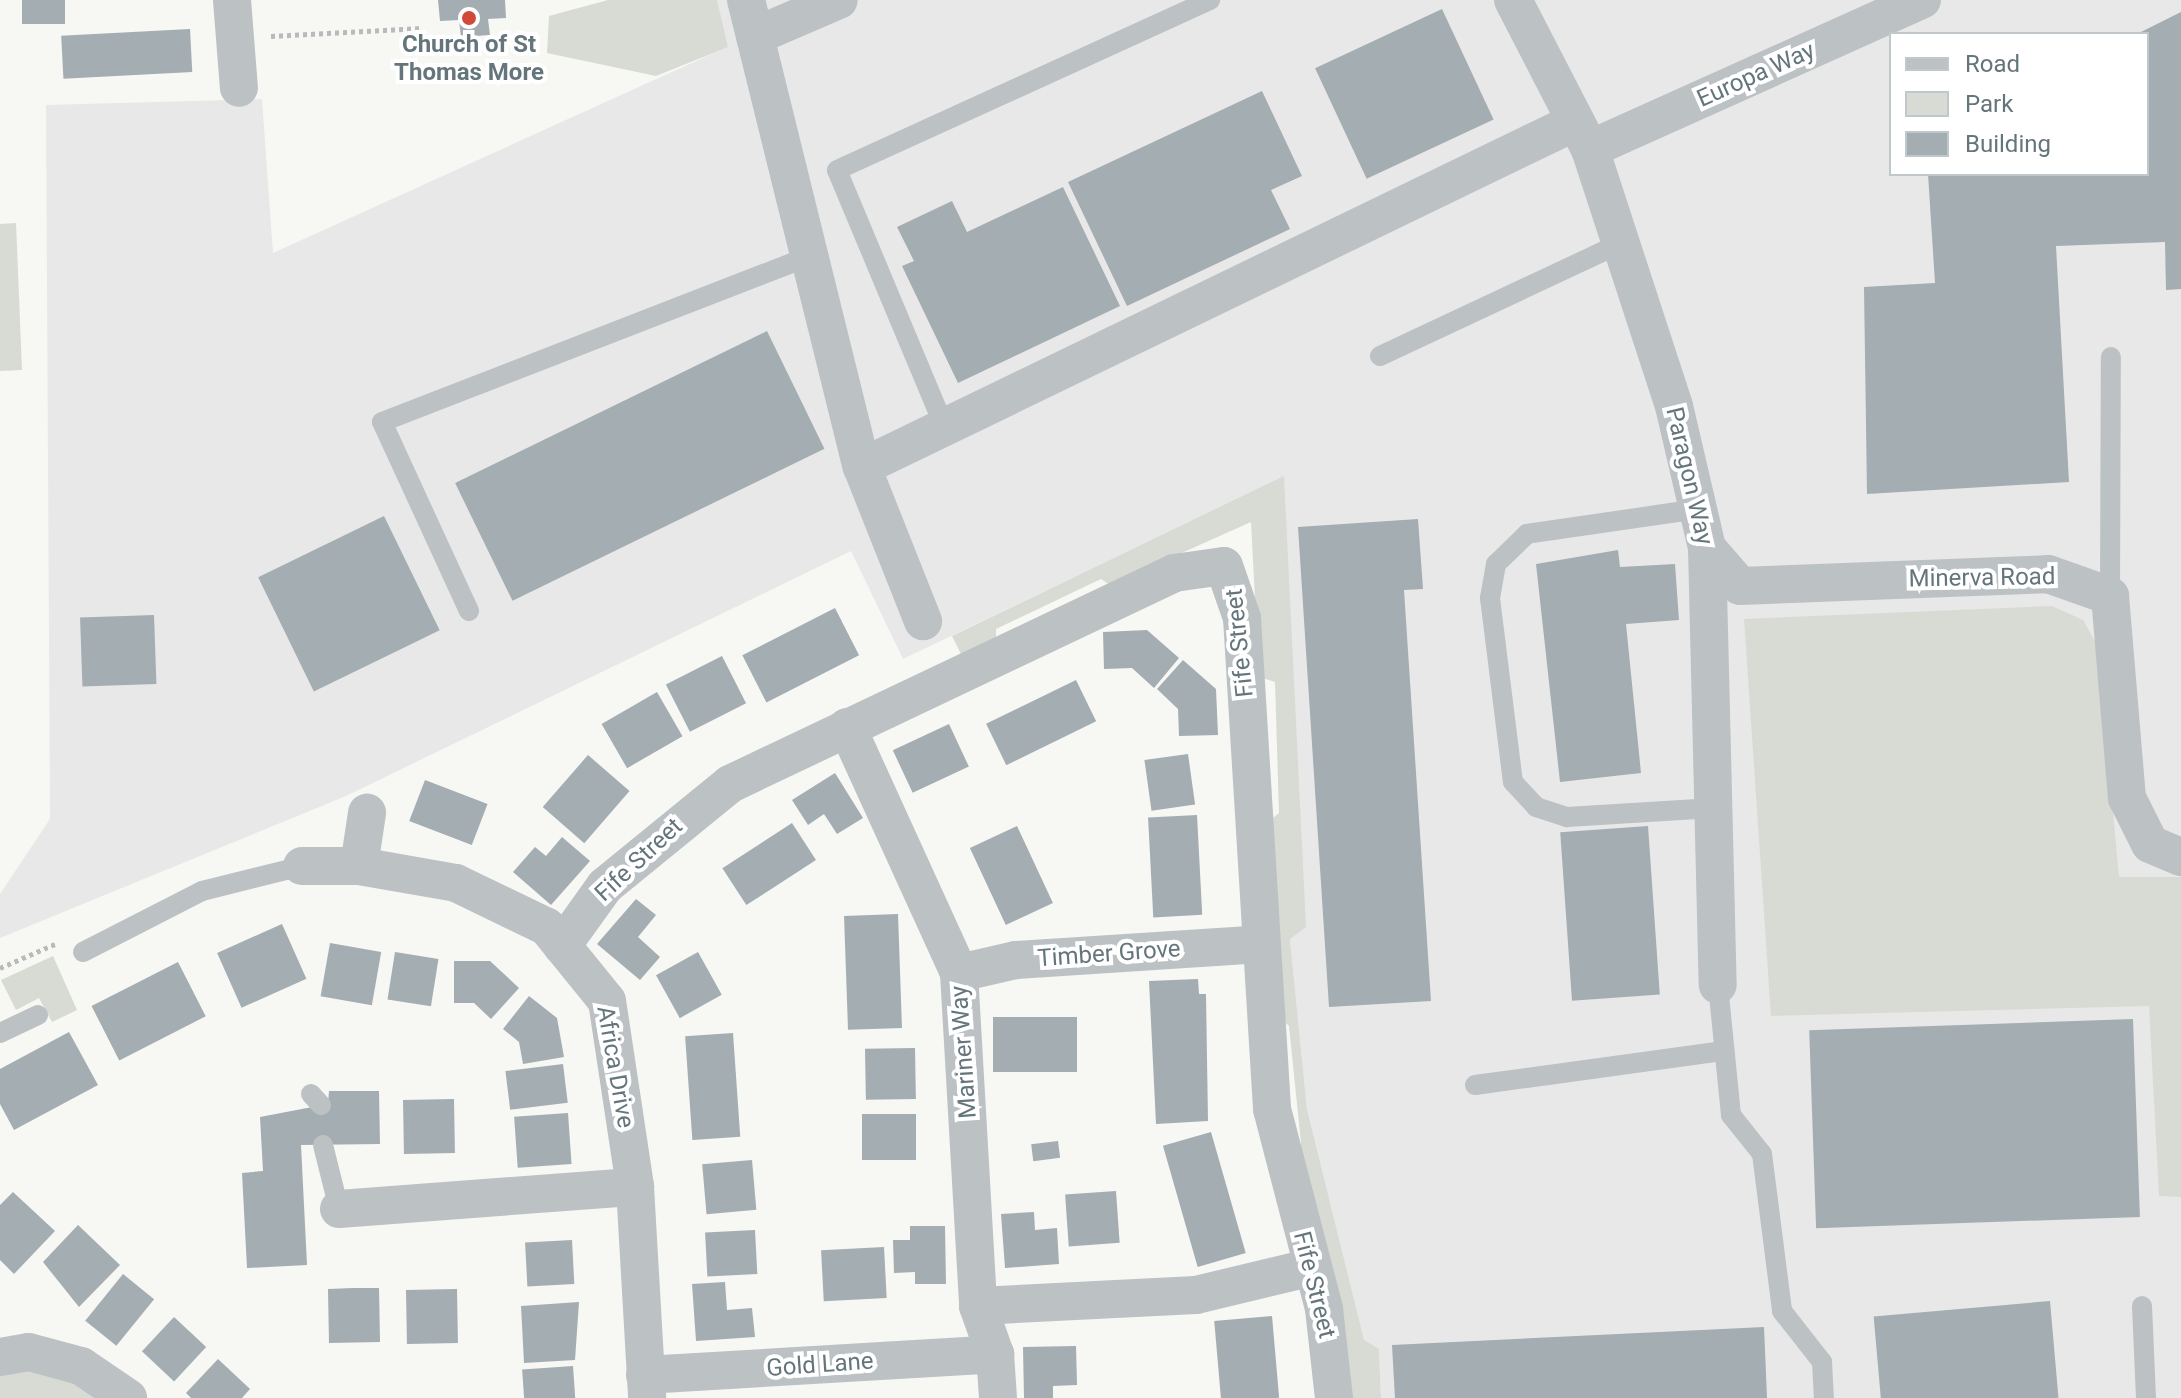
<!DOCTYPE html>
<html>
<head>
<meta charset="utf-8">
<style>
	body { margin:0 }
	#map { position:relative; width:2181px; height:1398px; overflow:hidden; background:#f7f7f4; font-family:Roboto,sans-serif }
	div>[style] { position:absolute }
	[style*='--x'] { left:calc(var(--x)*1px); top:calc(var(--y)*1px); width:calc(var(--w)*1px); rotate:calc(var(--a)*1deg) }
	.built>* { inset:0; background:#e8e8e8 }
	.green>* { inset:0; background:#d7dbd4 }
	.building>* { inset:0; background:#a4adb1; transform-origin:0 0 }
	.path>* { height:5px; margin-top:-2.5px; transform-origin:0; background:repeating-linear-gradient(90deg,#b7bbbc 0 4px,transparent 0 8px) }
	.service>* { height:20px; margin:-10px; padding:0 10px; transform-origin:10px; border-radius:10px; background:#bcc1c4 }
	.minor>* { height:38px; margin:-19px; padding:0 19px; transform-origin:19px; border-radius:19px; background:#bcc1c4 }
	.dots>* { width:22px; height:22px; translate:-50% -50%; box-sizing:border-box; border:4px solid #fff; border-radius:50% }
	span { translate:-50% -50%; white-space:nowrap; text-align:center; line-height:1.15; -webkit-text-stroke:8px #fff; paint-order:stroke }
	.poi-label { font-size:24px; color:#65757c; font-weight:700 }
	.street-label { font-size:24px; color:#65757c }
	.legend { position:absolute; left:1889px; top:32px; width:260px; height:144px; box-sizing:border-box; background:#fff; border:2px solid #c1c8cb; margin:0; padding:10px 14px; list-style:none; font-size:24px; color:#65757c }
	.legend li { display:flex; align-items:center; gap:16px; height:40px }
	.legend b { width:40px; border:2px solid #c1c8cb }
</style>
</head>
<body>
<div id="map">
	<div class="built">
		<div style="clip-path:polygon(evenodd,717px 0,2181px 0,2181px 1398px,1381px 1398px,1379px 1349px,1364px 1341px,1307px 1109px,1290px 939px,1284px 477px,903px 659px,851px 551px,346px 796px,0 938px,0 894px,50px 819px,46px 105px,262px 99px,273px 253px,727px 47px,717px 0,1891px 34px,2147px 34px,2147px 174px,1891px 174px,1891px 34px)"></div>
	</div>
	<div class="green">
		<div style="clip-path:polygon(608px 0,717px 0,728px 47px,656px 76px,547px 53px,549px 16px)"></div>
		<div style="clip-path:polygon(16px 223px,22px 370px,0 371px,0 224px)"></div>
		<div style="clip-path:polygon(1284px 476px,1306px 927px,1290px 939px,1307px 1109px,1364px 1340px,1379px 1349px,1381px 1398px,1348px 1398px,1294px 1156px,1301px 1143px,1289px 1026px,1279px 1017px,1267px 823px,1279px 813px,1275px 682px,1259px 677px,1251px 522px,1110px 585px,1101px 579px,996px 629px,996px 638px,962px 656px,952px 636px)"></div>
		<div style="clip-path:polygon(2052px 606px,2083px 620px,2098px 647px,2119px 877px,2181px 877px,2181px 1197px,2159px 1196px,2149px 1006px,1771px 1016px,1744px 619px)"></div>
		<div style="clip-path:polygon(53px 956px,77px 1010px,52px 1022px,39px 998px,16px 1010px,1px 980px)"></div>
		<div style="clip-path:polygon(0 1357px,128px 1398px,0 1398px)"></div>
	</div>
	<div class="building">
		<div style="left:22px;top:0;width:43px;height:24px"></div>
		<div style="clip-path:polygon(438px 0,505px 0,506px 18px,488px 19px,490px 35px,461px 37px,459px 20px,440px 21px)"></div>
		<div style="left:1442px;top:9px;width:122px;height:140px;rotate:65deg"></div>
		<div style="clip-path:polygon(2181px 12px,2181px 289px,2166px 290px,2165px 242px,2056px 246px,2069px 482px,1867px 494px,1864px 287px,1935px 283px,1928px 174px,2147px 174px,2147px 34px,2137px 34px)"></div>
		<div style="left:190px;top:29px;width:43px;height:129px;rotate:87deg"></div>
		<div style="clip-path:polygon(1262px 91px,1302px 176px,1271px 190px,1290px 229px,1127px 306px,1068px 182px)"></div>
		<div style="clip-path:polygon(1063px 187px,1120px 306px,958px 383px,902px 266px,914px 261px,897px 227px,952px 201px,967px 232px)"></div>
		<div style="left:767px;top:331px;width:131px;height:347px;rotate:64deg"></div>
		<div style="left:384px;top:516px;width:127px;height:140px;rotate:64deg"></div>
		<div style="clip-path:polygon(1418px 519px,1423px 589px,1404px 590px,1431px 1001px,1329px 1007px,1298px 527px)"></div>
		<div style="clip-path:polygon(1618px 550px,1620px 567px,1675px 564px,1679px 620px,1626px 624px,1641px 773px,1560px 782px,1536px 564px)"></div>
		<div style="left:835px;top:608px;width:53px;height:104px;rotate:63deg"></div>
		<div style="left:154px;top:615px;width:69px;height:74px;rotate:88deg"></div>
		<div style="clip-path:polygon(1147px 630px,1179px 658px,1154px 688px,1132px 668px,1104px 669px,1103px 632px)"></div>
		<div style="left:722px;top:656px;width:53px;height:63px;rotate:63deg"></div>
		<div style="clip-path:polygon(1183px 660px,1216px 689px,1218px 735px,1179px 736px,1178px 709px,1157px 689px)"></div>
		<div style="left:1076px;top:680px;width:46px;height:100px;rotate:64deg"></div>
		<div style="left:657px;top:692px;width:51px;height:64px;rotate:60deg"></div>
		<div style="left:949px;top:724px;width:47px;height:62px;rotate:65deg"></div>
		<div style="left:1188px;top:754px;width:51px;height:44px;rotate:82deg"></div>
		<div style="left:588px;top:755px;width:55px;height:69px;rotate:41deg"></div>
		<div style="clip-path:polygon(835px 773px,863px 818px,837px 834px,824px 814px,808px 825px,792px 800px)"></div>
		<div style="left:425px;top:780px;width:67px;height:44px;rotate:21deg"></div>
		<div style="left:1197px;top:815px;width:100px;height:49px;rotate:87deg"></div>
		<div style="left:792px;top:823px;width:44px;height:83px;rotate:57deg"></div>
		<div style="left:1017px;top:826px;width:85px;height:52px;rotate:65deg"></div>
		<div style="left:1648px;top:826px;width:169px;height:88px;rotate:86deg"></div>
		<div style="clip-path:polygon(562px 837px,590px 861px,551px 905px,513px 872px,535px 847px,546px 856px)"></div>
		<div style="clip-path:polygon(636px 899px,656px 915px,638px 937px,660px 957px,640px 980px,597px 944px)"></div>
		<div style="left:898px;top:914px;width:114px;height:54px;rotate:88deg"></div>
		<div style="left:282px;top:924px;width:60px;height:71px;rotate:66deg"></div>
		<div style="left:330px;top:943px;width:52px;height:54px;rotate:10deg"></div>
		<div style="left:395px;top:952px;width:44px;height:48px;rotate:9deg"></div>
		<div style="left:698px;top:952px;width:49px;height:48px;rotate:61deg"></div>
		<div style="clip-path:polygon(454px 961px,490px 961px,519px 988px,491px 1019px,474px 1003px,454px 1003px)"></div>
		<div style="left:178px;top:962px;width:61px;height:97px;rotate:63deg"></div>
		<div style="clip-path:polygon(1198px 979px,1199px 994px,1206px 994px,1208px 1121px,1156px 1124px,1149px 981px)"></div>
		<div style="clip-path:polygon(529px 996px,557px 1018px,564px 1057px,523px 1064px,519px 1042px,503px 1029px)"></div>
		<div style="left:1077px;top:1017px;width:55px;height:84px;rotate:90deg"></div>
		<div style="left:2133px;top:1019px;width:198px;height:324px;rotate:88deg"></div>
		<div style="clip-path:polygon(69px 1032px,98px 1085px,14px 1130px,0 1104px,0 1069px)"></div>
		<div style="left:733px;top:1033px;width:104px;height:48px;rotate:86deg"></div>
		<div style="left:915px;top:1048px;width:51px;height:50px;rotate:89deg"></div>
		<div style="left:563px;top:1064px;width:39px;height:58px;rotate:83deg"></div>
		<div style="clip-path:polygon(329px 1091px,379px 1091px,380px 1144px,301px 1145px,307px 1265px,247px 1268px,242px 1173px,263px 1171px,260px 1117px,328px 1104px)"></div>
		<div style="left:454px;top:1099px;width:54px;height:51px;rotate:89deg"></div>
		<div style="left:568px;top:1113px;width:51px;height:54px;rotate:86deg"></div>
		<div style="left:862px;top:1114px;width:54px;height:46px"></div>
		<div style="left:1211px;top:1132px;width:126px;height:50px;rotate:74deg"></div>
		<div style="left:1058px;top:1141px;width:17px;height:27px;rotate:83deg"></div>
		<div style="left:752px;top:1160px;width:50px;height:50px;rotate:85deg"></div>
		<div style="left:1116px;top:1191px;width:52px;height:51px;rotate:86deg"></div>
		<div style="clip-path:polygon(13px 1192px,55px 1231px,14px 1274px,0 1260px,0 1205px)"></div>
		<div style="clip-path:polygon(1034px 1212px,1035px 1230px,1057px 1228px,1059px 1264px,1005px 1268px,1001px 1214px)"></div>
		<div style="clip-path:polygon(78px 1225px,120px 1265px,79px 1307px,43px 1262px)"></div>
		<div style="clip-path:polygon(910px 1226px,945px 1226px,946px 1284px,915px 1284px,915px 1272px,894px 1273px,893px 1240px,910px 1240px)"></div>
		<div style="left:755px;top:1230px;width:44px;height:50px;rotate:87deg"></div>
		<div style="left:572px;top:1240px;width:44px;height:47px;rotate:87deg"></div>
		<div style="left:884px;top:1247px;width:51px;height:63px;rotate:87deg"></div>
		<div style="left:123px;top:1274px;width:40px;height:60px;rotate:39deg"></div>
		<div style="clip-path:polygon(725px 1282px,727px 1310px,752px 1308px,755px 1337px,696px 1341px,692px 1284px)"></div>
		<div style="clip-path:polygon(353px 1288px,379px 1288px,380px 1342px,329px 1343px,328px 1289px)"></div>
		<div style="left:457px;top:1289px;width:54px;height:51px;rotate:89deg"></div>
		<div style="left:2050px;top:1301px;width:97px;height:177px;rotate:85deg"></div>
		<div style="clip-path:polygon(579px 1302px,575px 1360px,524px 1363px,521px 1306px)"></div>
		<div style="left:1272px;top:1316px;width:82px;height:58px;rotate:85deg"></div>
		<div style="left:174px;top:1317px;width:44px;height:47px;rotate:43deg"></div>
		<div style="clip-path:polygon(1764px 1327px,1767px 1398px,1395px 1398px,1392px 1345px)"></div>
		<div style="clip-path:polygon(1076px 1346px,1077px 1385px,1053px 1386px,1053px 1398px,1024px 1398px,1023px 1347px)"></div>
		<div style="clip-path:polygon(218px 1359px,250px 1389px,242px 1398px,191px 1398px,186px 1393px)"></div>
		<div style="left:573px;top:1366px;width:32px;height:51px;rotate:86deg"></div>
	</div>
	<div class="path">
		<div style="--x:271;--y:36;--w:151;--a:-3"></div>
		<div style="--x:0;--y:968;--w:60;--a:-23.6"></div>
	</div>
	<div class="service">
		<div style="--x:1380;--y:356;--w:266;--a:-25.1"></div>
		<div style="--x:944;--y:426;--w:277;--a:-112.7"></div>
		<div style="--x:837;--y:170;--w:410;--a:-24.5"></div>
		<div style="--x:1698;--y:509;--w:173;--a:171.7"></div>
		<div style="--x:1527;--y:534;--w:43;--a:135.9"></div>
		<div style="--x:1496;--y:564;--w:35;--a:100"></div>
		<div style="--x:1490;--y:598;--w:185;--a:82.9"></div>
		<div style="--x:1513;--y:782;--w:34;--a:47"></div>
		<div style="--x:1536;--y:807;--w:33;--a:18"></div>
		<div style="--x:1567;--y:817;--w:147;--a:-3.5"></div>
		<div style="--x:2110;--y:596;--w:239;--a:-89.8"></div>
		<div style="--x:469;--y:611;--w:208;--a:-114.7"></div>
		<div style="--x:382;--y:422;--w:458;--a:-21.2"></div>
		<div style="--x:83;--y:952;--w:134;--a:-27.1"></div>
		<div style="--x:202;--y:891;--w:103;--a:-14"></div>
		<div style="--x:1718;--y:985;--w:131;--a:84.3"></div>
		<div style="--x:1731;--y:1115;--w:50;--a:51.5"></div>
		<div style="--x:1762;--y:1154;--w:158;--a:82.7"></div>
		<div style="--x:1782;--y:1311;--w:65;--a:51.9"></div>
		<div style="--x:1822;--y:1362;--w:36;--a:87"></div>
		<div style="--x:0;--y:1033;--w:42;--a:-25.3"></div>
		<div style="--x:1475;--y:1085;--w:251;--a:-7.8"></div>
		<div style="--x:311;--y:1094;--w:15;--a:48"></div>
		<div style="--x:323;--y:1145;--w:66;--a:76"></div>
		<div style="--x:2142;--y:1306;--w:92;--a:87.5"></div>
	</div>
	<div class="minor">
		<div style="--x:232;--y:0;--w:88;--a:85.5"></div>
		<div style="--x:746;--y:0;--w:481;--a:76.1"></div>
		<div style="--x:862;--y:467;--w:166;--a:68.4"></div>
		<div style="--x:1513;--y:0;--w:168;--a:62.7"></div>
		<div style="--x:1590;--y:149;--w:270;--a:71.9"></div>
		<div style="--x:1674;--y:406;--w:146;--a:76.9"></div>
		<div style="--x:1707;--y:548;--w:437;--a:88.6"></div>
		<div style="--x:755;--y:36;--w:91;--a:-23.2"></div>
		<div style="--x:1590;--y:149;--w:364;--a:-24.2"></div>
		<div style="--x:862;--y:467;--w:792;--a:-25.82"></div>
		<div style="--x:1707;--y:548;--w:50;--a:49"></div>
		<div style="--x:1740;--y:586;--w:308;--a:-2.2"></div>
		<div style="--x:2048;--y:574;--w:66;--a:19.5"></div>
		<div style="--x:2110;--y:596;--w:203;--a:85.2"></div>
		<div style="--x:2127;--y:798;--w:51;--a:63.4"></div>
		<div style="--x:2150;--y:844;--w:34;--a:23"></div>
		<div style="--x:847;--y:727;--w:270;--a:65.5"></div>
		<div style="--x:959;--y:973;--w:334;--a:86.7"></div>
		<div style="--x:978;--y:1306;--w:51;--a:70.5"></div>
		<div style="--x:995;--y:1354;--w:44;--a:86.1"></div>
		<div style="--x:302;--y:866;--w:57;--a:0"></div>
		<div style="--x:359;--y:866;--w:98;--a:9.9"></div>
		<div style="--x:456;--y:883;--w:101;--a:25.8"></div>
		<div style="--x:547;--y:927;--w:95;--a:51"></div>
		<div style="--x:607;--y:1001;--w:188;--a:81.4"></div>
		<div style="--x:635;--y:1187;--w:211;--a:86.7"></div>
		<div style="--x:359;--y:866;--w:54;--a:-81.4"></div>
		<div style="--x:562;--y:946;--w:74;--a:-54.4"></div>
		<div style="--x:605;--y:886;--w:161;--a:-39.2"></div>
		<div style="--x:730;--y:784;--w:492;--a:-25.4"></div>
		<div style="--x:1174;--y:573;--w:50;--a:-8"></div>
		<div style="--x:1224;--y:566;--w:55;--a:70.9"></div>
		<div style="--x:1242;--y:618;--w:492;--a:86.5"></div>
		<div style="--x:1272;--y:1109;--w:207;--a:75.4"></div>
		<div style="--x:1324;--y:1309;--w:90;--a:83.6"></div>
		<div style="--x:959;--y:973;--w:58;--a:-12.8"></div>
		<div style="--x:1016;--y:960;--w:246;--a:-3.7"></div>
		<div style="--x:339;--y:1209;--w:297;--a:-4.3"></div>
		<div style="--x:978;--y:1306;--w:218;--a:-2.9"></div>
		<div style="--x:1196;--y:1295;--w:120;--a:-13.5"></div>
		<div style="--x:0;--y:1357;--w:29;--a:-10"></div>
		<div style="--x:29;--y:1352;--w:54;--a:15.1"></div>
		<div style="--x:81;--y:1366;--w:57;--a:34.2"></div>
		<div style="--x:645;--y:1375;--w:351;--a:-3.4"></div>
	</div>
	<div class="dots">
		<div style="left:469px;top:18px;background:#d24939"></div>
	</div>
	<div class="poi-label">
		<span style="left:469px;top:59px">Church of St<br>Thomas More</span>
	</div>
	<div class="street-label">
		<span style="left:1756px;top:75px;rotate:-24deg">Europa Way</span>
		<span style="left:1689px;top:476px;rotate:77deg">Paragon Way</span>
		<span style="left:1982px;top:578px;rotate:-1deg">Minerva Road</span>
		<span style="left:1240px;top:643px;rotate:-96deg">Fife Street</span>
		<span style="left:639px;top:860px;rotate:-43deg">Fife Street</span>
		<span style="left:1109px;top:954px;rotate:-4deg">Timber Grove</span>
		<span style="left:964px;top:1052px;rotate:-94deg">Mariner Way</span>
		<span style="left:615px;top:1067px;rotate:80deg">Africa Drive</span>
		<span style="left:1314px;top:1285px;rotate:76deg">Fife Street</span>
		<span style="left:820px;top:1365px;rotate:-4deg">Gold Lane</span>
	</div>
	<ul class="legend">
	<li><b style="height:10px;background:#bcc1c4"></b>Road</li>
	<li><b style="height:22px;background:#d7dbd4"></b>Park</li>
	<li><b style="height:22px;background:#a4adb1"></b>Building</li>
	</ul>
</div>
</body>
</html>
